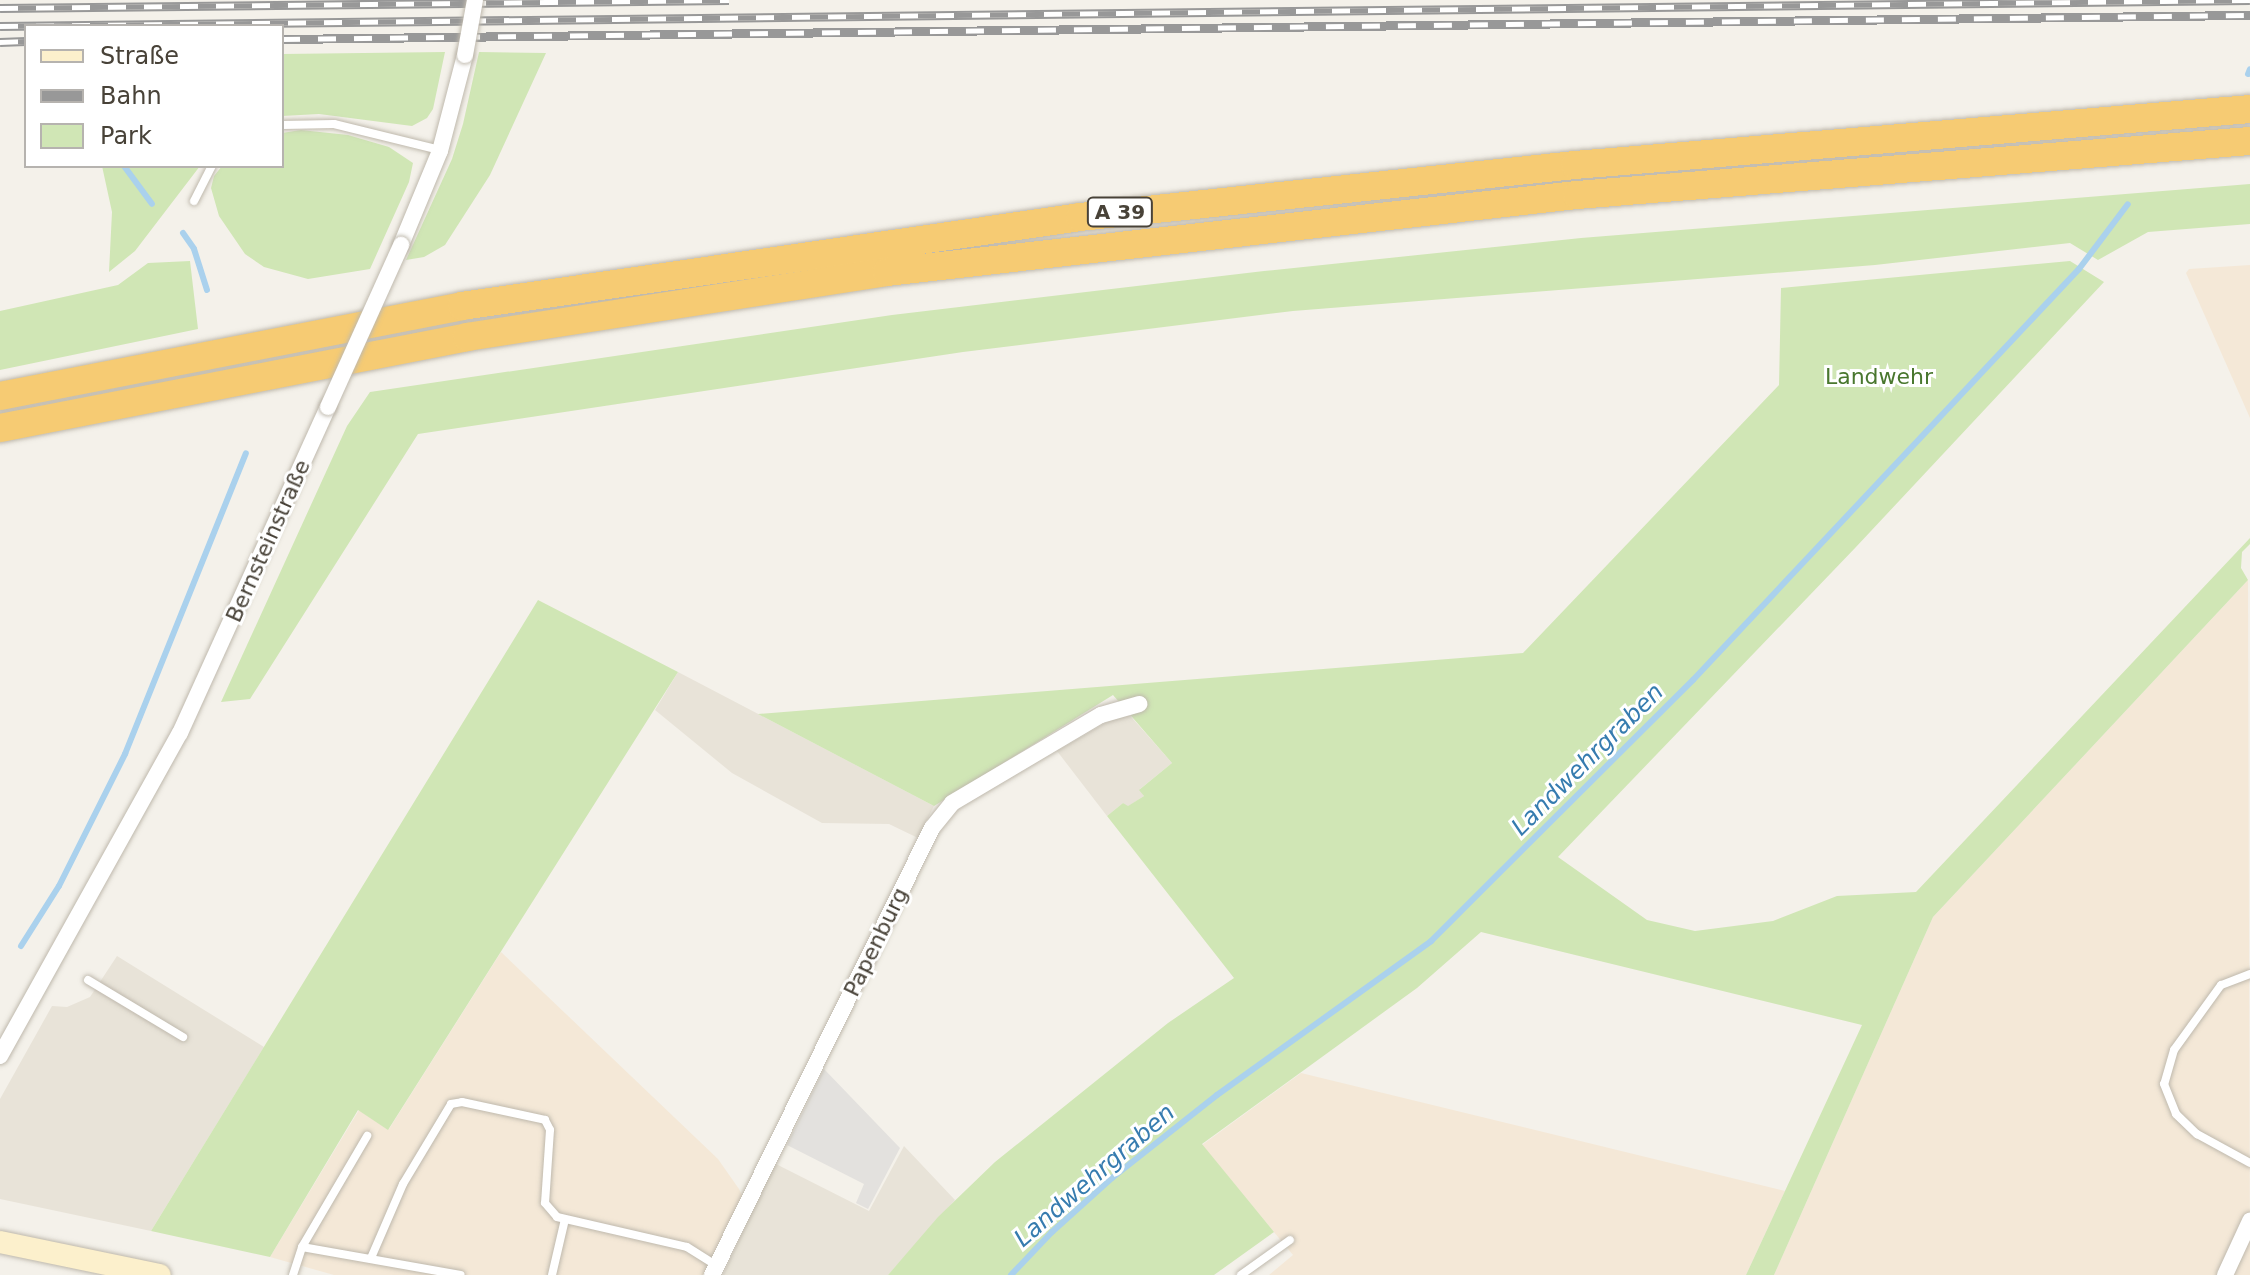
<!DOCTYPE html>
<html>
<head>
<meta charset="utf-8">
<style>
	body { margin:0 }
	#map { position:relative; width:2250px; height:1275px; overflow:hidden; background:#f4f1ea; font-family:"DejaVu Sans",sans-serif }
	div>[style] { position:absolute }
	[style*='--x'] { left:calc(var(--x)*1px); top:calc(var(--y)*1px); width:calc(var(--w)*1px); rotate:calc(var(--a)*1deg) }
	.residential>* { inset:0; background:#e8e3d8 }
	.commercial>* { inset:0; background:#f4e8d7 }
	.green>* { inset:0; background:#d0e6b5 }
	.parking>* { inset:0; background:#e3e1de }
	.stream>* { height:6px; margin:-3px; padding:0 3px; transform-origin:3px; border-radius:3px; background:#aad1ed }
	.roads { filter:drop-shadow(0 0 2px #bfb9ad) drop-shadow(0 0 2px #bfb9ad) }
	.lane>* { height:8px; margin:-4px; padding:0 4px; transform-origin:4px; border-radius:4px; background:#fff }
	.street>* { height:16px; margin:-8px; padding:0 8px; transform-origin:8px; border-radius:8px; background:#fff }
	.secondary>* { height:22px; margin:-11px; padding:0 11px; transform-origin:11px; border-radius:11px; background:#fcf0cc }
	.highway>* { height:28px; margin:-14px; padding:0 14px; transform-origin:14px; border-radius:14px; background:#f6cb73 }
	.rail>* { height:9px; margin-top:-4.5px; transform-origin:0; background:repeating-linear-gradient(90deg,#fff 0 18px,#989898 0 36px); box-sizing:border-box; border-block:2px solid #989898 }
	.bridges { filter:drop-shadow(0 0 2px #bfb9ad) drop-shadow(0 0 2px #bfb9ad) }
	.street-bridge>* { height:16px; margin:-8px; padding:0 8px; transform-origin:8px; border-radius:8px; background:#fff }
	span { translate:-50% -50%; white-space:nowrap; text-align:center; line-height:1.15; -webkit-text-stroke:6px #fff; paint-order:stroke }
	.shield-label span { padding:2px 6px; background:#fff; border:2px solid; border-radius:6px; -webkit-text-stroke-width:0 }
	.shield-label { font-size:20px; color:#484238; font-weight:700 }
	.park-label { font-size:22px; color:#49772e }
	.street-label { font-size:22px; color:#484238 }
	.water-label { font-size:24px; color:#367caf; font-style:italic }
	.legend { position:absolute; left:24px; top:24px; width:260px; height:144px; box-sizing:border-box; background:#fff; border:2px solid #b6b3af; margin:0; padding:10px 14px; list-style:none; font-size:24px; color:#484238 }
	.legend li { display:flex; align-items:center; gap:16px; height:40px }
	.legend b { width:40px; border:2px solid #b6b3af }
</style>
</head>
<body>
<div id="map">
	<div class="residential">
		<div style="clip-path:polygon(678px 672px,934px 806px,918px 838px,889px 824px,822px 823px,732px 773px,655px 710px)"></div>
		<div style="clip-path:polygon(1126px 711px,1172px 763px,1140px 789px,1144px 796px,1127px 807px,1123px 803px,1107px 816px,1057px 751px)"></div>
		<div style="clip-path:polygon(117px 956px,264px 1047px,151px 1231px,0 1199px,0 1099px,52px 1006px,67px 1007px,90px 997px)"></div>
		<div style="clip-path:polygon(904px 1146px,955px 1200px,888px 1275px,723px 1275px,774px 1163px,869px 1211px)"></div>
	</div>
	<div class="commercial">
		<div style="clip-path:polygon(2250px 265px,2250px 418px,2186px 273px,2189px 269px)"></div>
		<div style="clip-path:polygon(2248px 580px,2250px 1275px,1774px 1275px,1933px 917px)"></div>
		<div style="clip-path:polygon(501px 952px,718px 1159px,739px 1189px,743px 1197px,704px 1275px,334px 1275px,270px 1257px,359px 1110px,389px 1129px)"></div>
		<div style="clip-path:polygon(1301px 1073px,1785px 1191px,1746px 1275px,1269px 1275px,1293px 1255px,1202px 1145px)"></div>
	</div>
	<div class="green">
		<div style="clip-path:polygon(445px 52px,433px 109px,427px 118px,412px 126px,319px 114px,282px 116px,282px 54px)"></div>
		<div style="clip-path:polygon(479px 52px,546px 53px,490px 175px,445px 245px,424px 257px,406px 260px,452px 159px,463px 124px)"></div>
		<div style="clip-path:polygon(301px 130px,348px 135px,389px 147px,413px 163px,409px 182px,370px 269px,308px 279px,264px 267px,245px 254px,219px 216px,211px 188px,214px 176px,222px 166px,282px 166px,282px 133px)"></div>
		<div style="clip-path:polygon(102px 166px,200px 166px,135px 251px,109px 272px,112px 212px)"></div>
		<div style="clip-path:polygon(2250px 184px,2250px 224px,2148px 232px,2098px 260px,2070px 243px,1875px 265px,1293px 311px,963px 352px,418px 434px,250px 699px,221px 702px,347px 426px,370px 392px,892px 315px,1264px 271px,1581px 238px)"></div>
		<div style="clip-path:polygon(190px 261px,198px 329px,0 370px,0 311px,118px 285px,148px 263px)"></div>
		<div style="clip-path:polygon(2070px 261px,2104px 282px,1856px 547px,1558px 857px,1647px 920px,1695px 931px,1773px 921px,1837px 896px,1916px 892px,2250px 538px,2250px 544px,2242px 552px,2241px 568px,2248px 580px,1933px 917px,1774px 1275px,1746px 1275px,1862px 1025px,1481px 932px,1417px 988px,1202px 1144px,1274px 1232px,1214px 1275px,888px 1275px,938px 1217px,995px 1162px,1168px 1023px,1234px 978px,1107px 816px,1123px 803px,1128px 806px,1144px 796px,1139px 790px,1172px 763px,1113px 695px,934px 806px,758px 714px,1523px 653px,1779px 385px,1781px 288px)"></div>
		<div style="clip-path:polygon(538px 600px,678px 672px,388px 1130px,358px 1110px,270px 1257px,151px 1231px)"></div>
	</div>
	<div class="parking">
		<div style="clip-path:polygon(824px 1069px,900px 1148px,868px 1209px,856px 1203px,864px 1184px,787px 1145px)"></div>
	</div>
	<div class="stream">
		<div style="--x:2248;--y:74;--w:5;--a:-68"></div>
		<div style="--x:124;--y:166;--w:47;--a:53.6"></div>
		<div style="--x:183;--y:233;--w:19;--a:55"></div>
		<div style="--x:194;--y:249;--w:43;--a:72.4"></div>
		<div style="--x:21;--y:946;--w:71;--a:-57.7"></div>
		<div style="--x:59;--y:886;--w:148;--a:-63.4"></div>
		<div style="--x:125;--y:754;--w:324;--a:-68.1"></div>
		<div style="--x:1011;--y:1275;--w:59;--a:-46.4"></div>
		<div style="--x:1052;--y:1232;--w:81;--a:-42"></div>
		<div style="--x:1112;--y:1178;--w:134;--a:-38.3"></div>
		<div style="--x:1217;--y:1095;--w:264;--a:-35.7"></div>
		<div style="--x:1431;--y:941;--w:370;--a:-44.9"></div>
		<div style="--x:1693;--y:680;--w:564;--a:-46.8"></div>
		<div style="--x:2079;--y:269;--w:81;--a:-53"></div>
	</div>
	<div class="roads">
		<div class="lane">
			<div style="--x:282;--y:125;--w:52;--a:-1.1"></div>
			<div style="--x:334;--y:124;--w:109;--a:13.8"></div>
			<div style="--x:194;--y:201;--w:39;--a:-63"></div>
			<div style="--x:2250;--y:974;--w:31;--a:159"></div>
			<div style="--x:2221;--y:985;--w:80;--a:125.9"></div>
			<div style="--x:2174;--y:1050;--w:35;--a:106"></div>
			<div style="--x:2164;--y:1084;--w:32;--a:68"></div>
			<div style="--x:2176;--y:1114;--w:29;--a:44"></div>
			<div style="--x:2197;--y:1134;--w:60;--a:28.7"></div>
			<div style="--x:88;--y:980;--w:111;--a:31"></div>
			<div style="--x:302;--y:1247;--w:161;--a:10"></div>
			<div style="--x:371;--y:1258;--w:81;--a:-66.6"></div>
			<div style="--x:403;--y:1184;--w:93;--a:-59"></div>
			<div style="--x:451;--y:1104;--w:11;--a:-10"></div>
			<div style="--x:462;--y:1102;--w:85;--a:12.2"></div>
			<div style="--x:545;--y:1120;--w:11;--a:63"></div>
			<div style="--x:550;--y:1130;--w:73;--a:93.9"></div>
			<div style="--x:545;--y:1203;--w:18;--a:49"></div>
			<div style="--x:557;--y:1217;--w:133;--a:13"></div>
			<div style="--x:687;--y:1247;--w:34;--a:32"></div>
			<div style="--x:293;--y:1275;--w:29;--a:-72"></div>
			<div style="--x:302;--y:1247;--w:129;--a:-59.6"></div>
			<div style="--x:552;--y:1275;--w:57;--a:-76.9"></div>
			<div style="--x:1241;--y:1275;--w:60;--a:-35.5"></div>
		</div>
		<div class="street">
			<div style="--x:401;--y:245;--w:102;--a:-67.5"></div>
			<div style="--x:440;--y:151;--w:99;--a:-75.4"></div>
			<div style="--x:0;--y:1056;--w:370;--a:-60.9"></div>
			<div style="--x:180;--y:733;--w:358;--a:-65.6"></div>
			<div style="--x:712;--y:1275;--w:498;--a:-63.8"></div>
			<div style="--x:932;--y:828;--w:32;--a:-51"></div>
			<div style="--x:952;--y:803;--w:173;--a:-30.6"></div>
			<div style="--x:1101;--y:715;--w:40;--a:-16"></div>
			<div style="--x:2225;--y:1275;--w:60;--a:-65.2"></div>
		</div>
		<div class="secondary">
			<div style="--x:0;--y:1242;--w:163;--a:11.7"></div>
		</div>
		<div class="highway">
			<div style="--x:0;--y:396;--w:471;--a:-11"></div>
			<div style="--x:462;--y:306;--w:624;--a:-8.19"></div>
			<div style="--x:1080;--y:217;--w:498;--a:-6"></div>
			<div style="--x:1575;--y:165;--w:677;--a:-4.74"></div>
			<div style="--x:0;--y:428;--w:476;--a:-11"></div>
			<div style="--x:467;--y:337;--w:425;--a:-8.8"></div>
			<div style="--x:887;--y:272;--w:694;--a:-6.37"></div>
			<div style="--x:1577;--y:195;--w:675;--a:-4.59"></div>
		</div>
	</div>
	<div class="rail">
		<div style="--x:0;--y:8;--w:729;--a:-0.63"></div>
		<div style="--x:0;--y:26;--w:2250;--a:-0.66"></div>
		<div style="--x:282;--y:39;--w:1968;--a:-0.7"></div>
		<div style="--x:0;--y:42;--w:26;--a:-2"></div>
	</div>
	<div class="bridges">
		<div class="street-bridge">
			<div style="--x:465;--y:55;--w:56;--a:-79.7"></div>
			<div style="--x:328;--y:407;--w:178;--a:-65.7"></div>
		</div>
	</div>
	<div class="shield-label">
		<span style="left:1120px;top:212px">A 39</span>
	</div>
	<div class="park-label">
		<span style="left:1879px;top:377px">Landwehr</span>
	</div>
	<div class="street-label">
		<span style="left:268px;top:541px;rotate:-66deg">Bernsteinstraße</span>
		<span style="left:876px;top:942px;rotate:-64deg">Papenburg</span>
	</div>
	<div class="water-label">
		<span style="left:1588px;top:760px;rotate:-45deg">Landwehrgraben</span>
		<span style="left:1095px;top:1176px;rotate:-41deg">Landwehrgraben</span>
	</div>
	<ul class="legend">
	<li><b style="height:10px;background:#fcf0cc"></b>Straße</li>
	<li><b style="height:10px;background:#989898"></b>Bahn</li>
	<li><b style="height:22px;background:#d0e6b5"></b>Park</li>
	</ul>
</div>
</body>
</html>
